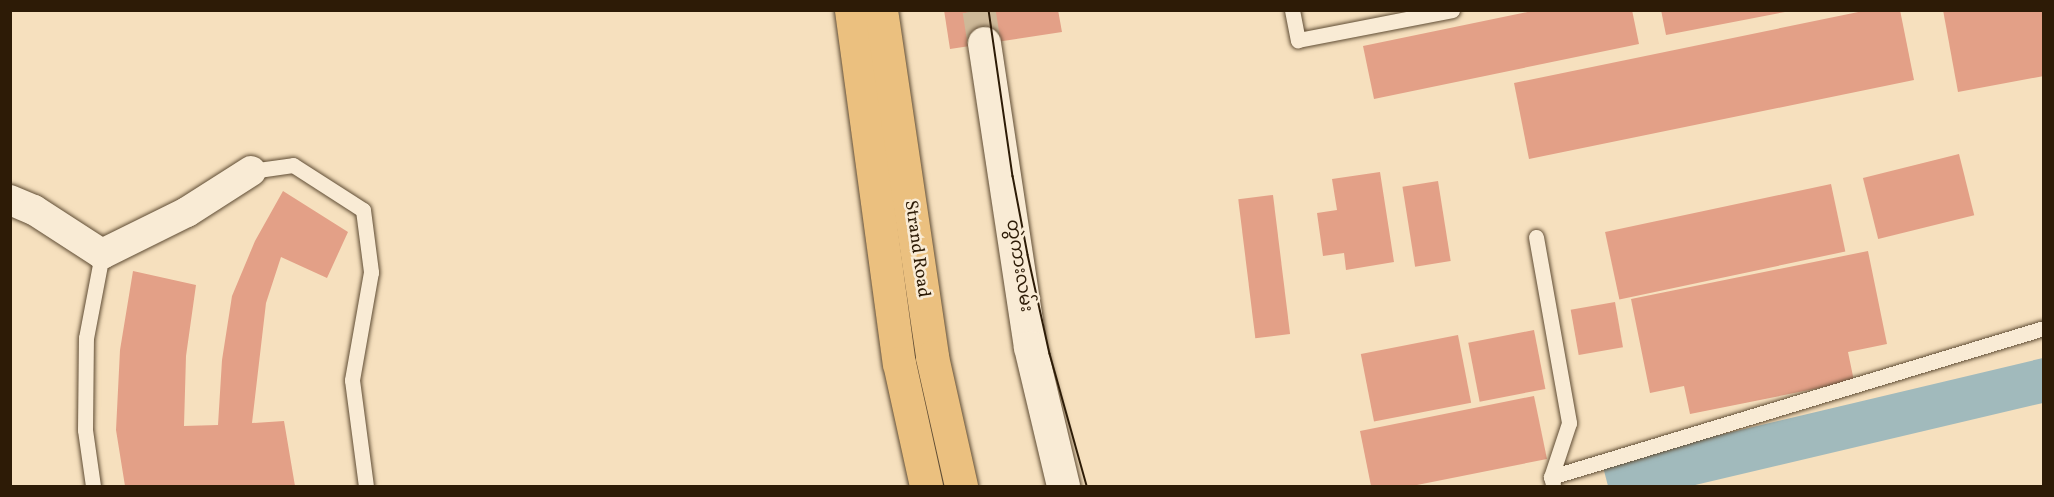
<!DOCTYPE html>
<html>
<head>
<meta charset="utf-8">
<style>
	body { margin:0 }
	#map { position:relative; width:2054px; height:497px; overflow:hidden; background:#f6e0be; font-family:Vollkorn,"Noto Sans Myanmar",serif }
	div>[style] { position:absolute }
	[style*='--x'] { left:calc(var(--x)*1px); top:calc(var(--y)*1px); width:calc(var(--w)*1px); rotate:calc(var(--a)*1deg) }
	.water>* { inset:0; background:#a1babc }
	.building>* { inset:0; background:#e3a087; transform-origin:0 0 }
	.secondary-tunnel>* { height:33px; margin-top:-16.5px; transform-origin:0; background:repeating-linear-gradient(90deg,#ceb999 0 33px,transparent 0 49px) }
	.roads { filter:drop-shadow(0 0 2px #5f4c34) drop-shadow(0 0 2px #5f4c34) }
	.lane>* { height:15px; margin:-7.5px; padding:0 7.5px; transform-origin:7.5px; border-radius:7.5px; background:#f9ebd5 }
	.street>* { height:30px; margin:-15px; padding:0 15px; transform-origin:15px; border-radius:15px; background:#f9ebd5 }
	.secondary>* { height:33px; margin:-16.5px; padding:0 16.5px; transform-origin:16.5px; border-radius:16.5px; background:#f9ebd5 }
	.primary>* { height:33px; margin:-16.5px; padding:0 16.5px; transform-origin:16.5px; border-radius:16.5px; background:#ebc07f }
	.tram>* { height:1.5px; margin:-0.75px; padding:0 0.75px; transform-origin:0.75px; border-radius:0.75px; background:#2d1b06 }
	span { translate:-50% -50%; white-space:nowrap; text-align:center; line-height:1.15; -webkit-text-stroke:5px #f9ebd5; paint-order:stroke }
	.street-label { font-size:18px; color:#2d1b06 }
	.frame { position:absolute; inset:0; border:12px solid #2d1b06; pointer-events:none }
</style>
</head>
<body>
<div id="map">
	<div class="water">
		<div style="clip-path:polygon(2043px 358px,2043px 403px,1691px 486px,1608px 486px,1602px 463px)"></div>
	</div>
	<div class="building">
		<div style="clip-path:polygon(944px 10px,1058px 10px,1062px 32px,950px 49px)"></div>
		<div style="clip-path:polygon(1537px 10px,1632px 10px,1639px 44px,1374px 99px,1363px 46px)"></div>
		<div style="clip-path:polygon(1661px 10px,1785px 10px,1785px 12px,1666px 35px)"></div>
		<div style="clip-path:polygon(1868px 10px,1900px 10px,1914px 80px,1529px 159px,1514px 83px)"></div>
		<div style="clip-path:polygon(1943px 10px,2044px 10px,2044px 76px,1958px 92px)"></div>
		<div style="left:1959px;top:154px;width:63px;height:99px;rotate:76deg"></div>
		<div style="clip-path:polygon(1380px 172px,1394px 262px,1346px 270px,1344px 253px,1323px 256px,1317px 213px,1337px 210px,1332px 179px)"></div>
		<div style="left:1438px;top:181px;width:81px;height:36px;rotate:81deg"></div>
		<div style="left:1831px;top:184px;width:69px;height:231px;rotate:78deg"></div>
		<div style="clip-path:polygon(283px 191px,348px 232px,327px 278px,281px 257px,266px 303px,252px 423px,284px 421px,295px 486px,125px 486px,116px 430px,120px 350px,133px 271px,196px 285px,186px 356px,184px 426px,218px 425px,222px 360px,232px 296px,255px 241px)"></div>
		<div style="left:1273px;top:195px;width:140px;height:35px;rotate:83deg"></div>
		<div style="clip-path:polygon(1868px 251px,1887px 344px,1848px 352px,1854px 381px,1690px 414px,1684px 386px,1650px 393px,1631px 299px)"></div>
		<div style="left:1615px;top:302px;width:46px;height:45px;rotate:80deg"></div>
		<div style="left:1534px;top:330px;width:60px;height:67px;rotate:79deg"></div>
		<div style="left:1458px;top:335px;width:69px;height:99px;rotate:79deg"></div>
		<div style="clip-path:polygon(1534px 396px,1547px 459px,1412px 486px,1371px 486px,1360px 431px)"></div>
	</div>
	<div class="secondary-tunnel">
		<div style="--x:979;--y:10;--w:33;--a:81"></div>
	</div>
	<div class="roads">
		<div class="lane">
			<div style="--x:1292;--y:10;--w:31;--a:79"></div>
			<div style="--x:1298;--y:40;--w:157;--a:-11"></div>
			<div style="--x:251;--y:171;--w:42;--a:-8.1"></div>
			<div style="--x:293;--y:165;--w:83;--a:32.7"></div>
			<div style="--x:363;--y:210;--w:63;--a:82.6"></div>
			<div style="--x:371;--y:272;--w:110;--a:100"></div>
			<div style="--x:352;--y:380;--w:107;--a:82.5"></div>
			<div style="--x:1536;--y:237;--w:189;--a:79.9"></div>
			<div style="--x:1569;--y:423;--w:57;--a:108.4"></div>
			<div style="--x:1551;--y:477;--w:7;--a:74"></div>
			<div style="--x:1551;--y:477;--w:515;--a:-16.82"></div>
			<div style="--x:93;--y:486;--w:57;--a:-98.1"></div>
			<div style="--x:85;--y:430;--w:92;--a:-89.4"></div>
			<div style="--x:86;--y:338;--w:86;--a:-79.2"></div>
		</div>
		<div class="street">
			<div style="--x:10;--y:200;--w:26;--a:23"></div>
			<div style="--x:34;--y:210;--w:81;--a:32.9"></div>
			<div style="--x:102;--y:254;--w:95;--a:-26.3"></div>
			<div style="--x:187;--y:212;--w:76;--a:-32.6"></div>
		</div>
		<div class="secondary">
			<div style="--x:984;--y:43;--w:307;--a:81.4"></div>
			<div style="--x:1030;--y:347;--w:143;--a:76.6"></div>
		</div>
		<div class="primary">
			<div style="--x:851;--y:10;--w:356;--a:82.3"></div>
			<div style="--x:899;--y:363;--w:126;--a:77.6"></div>
			<div style="--x:881;--y:10;--w:351;--a:81.6"></div>
			<div style="--x:932;--y:357;--w:132;--a:77.3"></div>
		</div>
	</div>
	<div class="tram">
		<div style="--x:989;--y:10;--w:168;--a:81.8"></div>
		<div style="--x:1013;--y:176;--w:80;--a:79.2"></div>
		<div style="--x:1028;--y:255;--w:101;--a:77.5"></div>
		<div style="--x:1050;--y:354;--w:137;--a:74.3"></div>
	</div>
	<div class="street-label">
		<span style="left:916px;top:249px;rotate:82deg">Strand Road</span>
		<span style="left:1018px;top:266px;rotate:81deg">တွဲကားလမ်း</span>
	</div>
	<div class="frame"></div>
</div>
</body>
</html>
